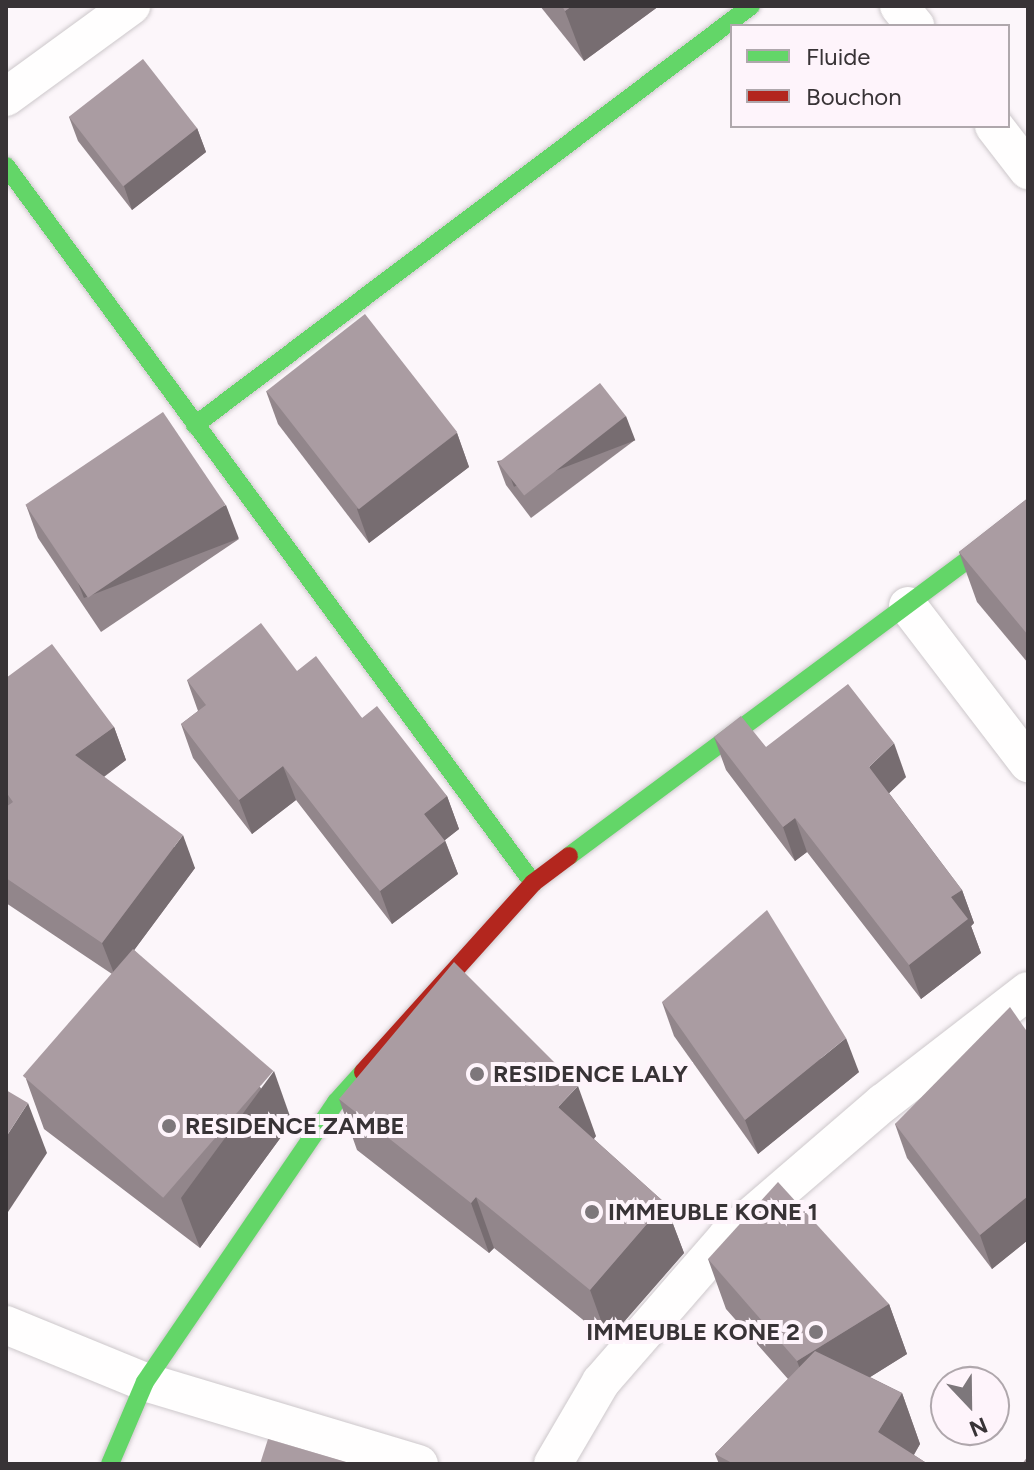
<!DOCTYPE html>
<html>
<head>
<meta charset="utf-8">
<style>
	body { margin:0 }
	#map { position:relative; width:1034px; height:1470px; overflow:hidden; background:#fcf6fa; font-family:Figtree,sans-serif }
	div>[style] { position:absolute }
	[style*='--x'] { left:calc(var(--x)*1px); top:calc(var(--y)*1px); width:calc(var(--w)*1px); rotate:calc(var(--a)*1deg) }
	.roads { filter:drop-shadow(0 0 2px #cdc8cb) drop-shadow(0 0 2px #cdc8cb) }
	.street>* { height:38px; margin:-19px; padding:0 19px; transform-origin:19px; border-radius:19px; background:#fffefe }
	.fast>* { height:18px; margin:-9px; padding:0 9px; transform-origin:9px; border-radius:9px; background:#63d668 }
	.jam>* { height:18px; margin:-9px; padding:0 9px; transform-origin:9px; border-radius:9px; background:#b3261e }
	.wall>* { inset:0; background:#92868b }
	.shaded-wall>* { inset:0; background:#776d71; transform-origin:0 0 }
	.building>* { inset:0; background:#aa9ca2; transform-origin:0 0 }
	.dots>* { width:22px; height:22px; translate:-50% -50%; box-sizing:border-box; border:4px solid #fef4fb; border-radius:50% }
	span { translate:-50% -50%; white-space:nowrap; text-align:center; line-height:1.15; -webkit-text-stroke:8px #fef4fb; paint-order:stroke }
	.poi-label { font-size:24px; color:#383336; font-weight:700 }
	.left { translate:0 -50%; text-align:left }
	.right { translate:-100% -50%; text-align:right }
	.frame { position:absolute; inset:0; border:8px solid #383336; pointer-events:none }
	.legend { position:absolute; left:730px; top:24px; width:280px; height:104px; box-sizing:border-box; background:#fef4fb; border:2px solid #afa7ac; margin:0; padding:10px 14px; list-style:none; font-size:24px; color:#383336 }
	.legend li { display:flex; align-items:center; gap:16px; height:40px }
	.legend b { width:40px; border:2px solid #afa7ac }
	.north { position:absolute; left:930px; top:1366px; width:80px; height:80px; box-sizing:border-box; background:#fef4fb; border:2px solid #afa7ac; border-radius:50%; rotate:158deg; font-size:22px; font-weight:700; line-height:32px; text-align:center; color:#383336 }
	.north::after { content:''; display:block; margin:auto; width:28px; height:36px; background:#7d777b; clip-path:polygon(50% 0,100% 100%,50% 72%,0 100%) }
</style>
</head>
<body>
<div id="map">
	<div class="roads">
		<div class="street">
			<div style="--x:899;--y:6;--w:26;--a:51"></div>
			<div style="--x:6;--y:97;--w:155;--a:-36.1"></div>
			<div style="--x:994;--y:126;--w:56;--a:52.3"></div>
			<div style="--x:908;--y:606;--w:198;--a:52.6"></div>
			<div style="--x:6;--y:1325;--w:150;--a:22.3"></div>
			<div style="--x:145;--y:1382;--w:286;--a:16.7"></div>
			<div style="--x:553;--y:1464;--w:95;--a:-59.7"></div>
			<div style="--x:601;--y:1382;--w:192;--a:-49"></div>
			<div style="--x:727;--y:1237;--w:206;--a:-40.7"></div>
			<div style="--x:883;--y:1103;--w:183;--a:-37.7"></div>
		</div>
		<div class="fast">
			<div style="--x:6;--y:166;--w:890;--a:53.68"></div>
			<div style="--x:195;--y:425;--w:696;--a:-37"></div>
			<div style="--x:569;--y:856;--w:572;--a:-36.61"></div>
			<div style="--x:110;--y:1464;--w:89;--a:-66.9"></div>
			<div style="--x:145;--y:1382;--w:339;--a:-55.7"></div>
			<div style="--x:336;--y:1102;--w:40;--a:-48"></div>
		</div>
		<div class="jam">
			<div style="--x:363;--y:1072;--w:254;--a:-48"></div>
			<div style="--x:533;--y:883;--w:45;--a:-36.9"></div>
		</div>
	</div>
	<div class="wall">
		<div style="clip-path:polygon(540px 6px,659px 6px,584px 61px)"></div>
		<div style="clip-path:polygon(69px 117px,197px 128px,206px 152px,132px 210px,78px 141px)"></div>
		<div style="clip-path:polygon(266px 391px,457px 433px,469px 467px,369px 543px,278px 424px)"></div>
		<div style="clip-path:polygon(635px 440px,531px 518px,506px 485px,497px 461px)"></div>
		<div style="clip-path:polygon(1028px 498px,1028px 663px,977px 602px,959px 552px)"></div>
		<div style="clip-path:polygon(26px 505px,239px 539px,101px 632px,38px 538px)"></div>
		<div style="clip-path:polygon(297px 671px,362px 718px,447px 796px,459px 829px,445px 840px,458px 874px,392px 924px,296px 800px,252px 834px,193px 758px,181px 724px,198px 711px,187px 680px)"></div>
		<div style="clip-path:polygon(6px 678px,114px 727px,126px 760px,104px 777px,195px 868px,134px 950px,292px 1122px,200px 1248px,44px 1129px,26px 1079px,112px 974px,6px 903px)"></div>
		<div style="clip-path:polygon(714px 737px,766px 747px,906px 777px,889px 793px,962px 890px,974px 923px,971px 926px,981px 953px,921px 999px,807px 852px,795px 861px,726px 770px)"></div>
		<div style="clip-path:polygon(662px 1002px,859px 1072px,758px 1154px,674px 1036px)"></div>
		<div style="clip-path:polygon(1028px 1033px,1028px 1240px,992px 1269px,907px 1158px,895px 1124px)"></div>
		<div style="clip-path:polygon(339px 1099px,596px 1136px,594px 1139px,665px 1203px,684px 1253px,608px 1340px,494px 1248px,489px 1253px,357px 1150px)"></div>
		<div style="clip-path:polygon(708px 1259px,889px 1304px,907px 1354px,870px 1377px,902px 1393px,920px 1444px,914px 1455px,928px 1464px,719px 1464px,715px 1454px,788px 1379px,726px 1309px)"></div>
	</div>
	<div class="shaded-wall">
		<div style="clip-path:polygon(572px 6px,659px 6px,584px 61px,565px 11px)"></div>
		<div style="clip-path:polygon(197px 128px,206px 152px,132px 210px,124px 186px)"></div>
		<div style="left:626px;top:416px;width:26px;height:130px;rotate:69deg"></div>
		<div style="clip-path:polygon(457px 433px,469px 467px,369px 543px,357px 509px)"></div>
		<div style="left:226px;top:505px;width:36px;height:166px;rotate:69deg"></div>
		<div style="clip-path:polygon(114px 727px,126px 760px,87px 789px,75px 755px)"></div>
		<div style="clip-path:polygon(894px 743px,906px 777px,881px 801px,869px 767px)"></div>
		<div style="clip-path:polygon(283px 766px,296px 800px,252px 834px,239px 800px)"></div>
		<div style="clip-path:polygon(447px 796px,459px 829px,436px 847px,424px 814px)"></div>
		<div style="clip-path:polygon(795px 818px,807px 852px,795px 861px,783px 827px)"></div>
		<div style="clip-path:polygon(183px 835px,195px 868px,115px 976px,102px 943px)"></div>
		<div style="clip-path:polygon(445px 841px,458px 874px,392px 924px,380px 891px)"></div>
		<div style="clip-path:polygon(962px 890px,974px 923px,971px 926px,981px 953px,921px 999px,909px 965px,951px 897px)"></div>
		<div style="clip-path:polygon(846px 1038px,859px 1072px,758px 1154px,745px 1120px)"></div>
		<div style="clip-path:polygon(274px 1071px,292px 1122px,200px 1248px,181px 1198px)"></div>
		<div style="clip-path:polygon(578px 1086px,596px 1136px,577px 1158px,558px 1107px)"></div>
		<div style="clip-path:polygon(28px 1103px,47px 1153px,6px 1215px,6px 1137px)"></div>
		<div style="clip-path:polygon(1028px 1196px,1028px 1240px,992px 1269px,980px 1235px)"></div>
		<div style="clip-path:polygon(476px 1197px,494px 1248px,489px 1253px,471px 1203px)"></div>
		<div style="clip-path:polygon(665px 1203px,684px 1253px,608px 1340px,590px 1290px)"></div>
		<div style="clip-path:polygon(889px 1304px,907px 1354px,816px 1411px,797px 1361px)"></div>
		<div style="clip-path:polygon(902px 1393px,920px 1444px,908px 1464px,878px 1432px)"></div>
	</div>
	<div class="building">
		<div style="clip-path:polygon(562px 6px,572px 6px,565px 11px)"></div>
		<div style="left:143px;top:59px;width:88px;height:94px;rotate:52deg"></div>
		<div style="left:365px;top:314px;width:150px;height:125px;rotate:52deg"></div>
		<div style="left:600px;top:383px;width:42px;height:129px;rotate:52deg"></div>
		<div style="left:163px;top:412px;width:112px;height:166px;rotate:56deg"></div>
		<div style="clip-path:polygon(1028px 498px,1028px 635px,959px 552px)"></div>
		<div style="clip-path:polygon(261px 623px,297px 671px,316px 656px,362px 718px,377px 706px,447px 796px,424px 814px,445px 841px,380px 891px,283px 766px,239px 800px,181px 724px,206px 705px,187px 680px)"></div>
		<div style="clip-path:polygon(52px 644px,114px 727px,75px 755px,183px 835px,102px 943px,6px 878px,6px 807px,13px 802px,6px 792px,6px 678px)"></div>
		<div style="clip-path:polygon(848px 684px,894px 743px,869px 767px,962px 890px,951px 897px,968px 919px,909px 965px,795px 818px,783px 827px,714px 737px,741px 716px,766px 747px)"></div>
		<div style="clip-path:polygon(767px 910px,846px 1038px,745px 1120px,662px 1002px)"></div>
		<div style="left:133px;top:949px;width:186px;height:168px;rotate:41deg"></div>
		<div style="clip-path:polygon(454px 962px,578px 1086px,558px 1107px,665px 1203px,590px 1290px,476px 1197px,471px 1203px,339px 1099px)"></div>
		<div style="clip-path:polygon(1010px 1007px,1028px 1033px,1028px 1196px,980px 1235px,895px 1124px)"></div>
		<div style="clip-path:polygon(6px 1090px,28px 1103px,6px 1137px)"></div>
		<div style="clip-path:polygon(778px 1182px,889px 1304px,797px 1361px,708px 1259px)"></div>
		<div style="clip-path:polygon(815px 1351px,902px 1393px,878px 1432px,928px 1464px,734px 1464px,715px 1454px)"></div>
		<div style="clip-path:polygon(268px 1439px,353px 1464px,260px 1464px)"></div>
		<div style="clip-path:polygon(1028px 1456px,1028px 1464px,1022px 1464px)"></div>
	</div>
	<div class="dots">
		<div style="left:477px;top:1074px;background:#7d777b"></div>
		<div style="left:169px;top:1126px;background:#7d777b"></div>
		<div style="left:592px;top:1212px;background:#7d777b"></div>
		<div style="left:816px;top:1332px;background:#7d777b"></div>
	</div>
	<div class="poi-label">
		<span class="left" style="left:493px;top:1074px">RESIDENCE LALY</span>
		<span class="left" style="left:185px;top:1126px">RESIDENCE ZAMBE</span>
		<span class="left" style="left:608px;top:1212px">IMMEUBLE KONE 1</span>
		<span class="right" style="left:800px;top:1332px">IMMEUBLE KONE 2</span>
	</div>
	<div class="frame"></div>
	<ul class="legend">
	<li><b style="height:10px;background:#63d668"></b>Fluide</li>
	<li><b style="height:10px;background:#b3261e"></b>Bouchon</li>
	</ul>
	<div class="north">N</div>
</div>
</body>
</html>
